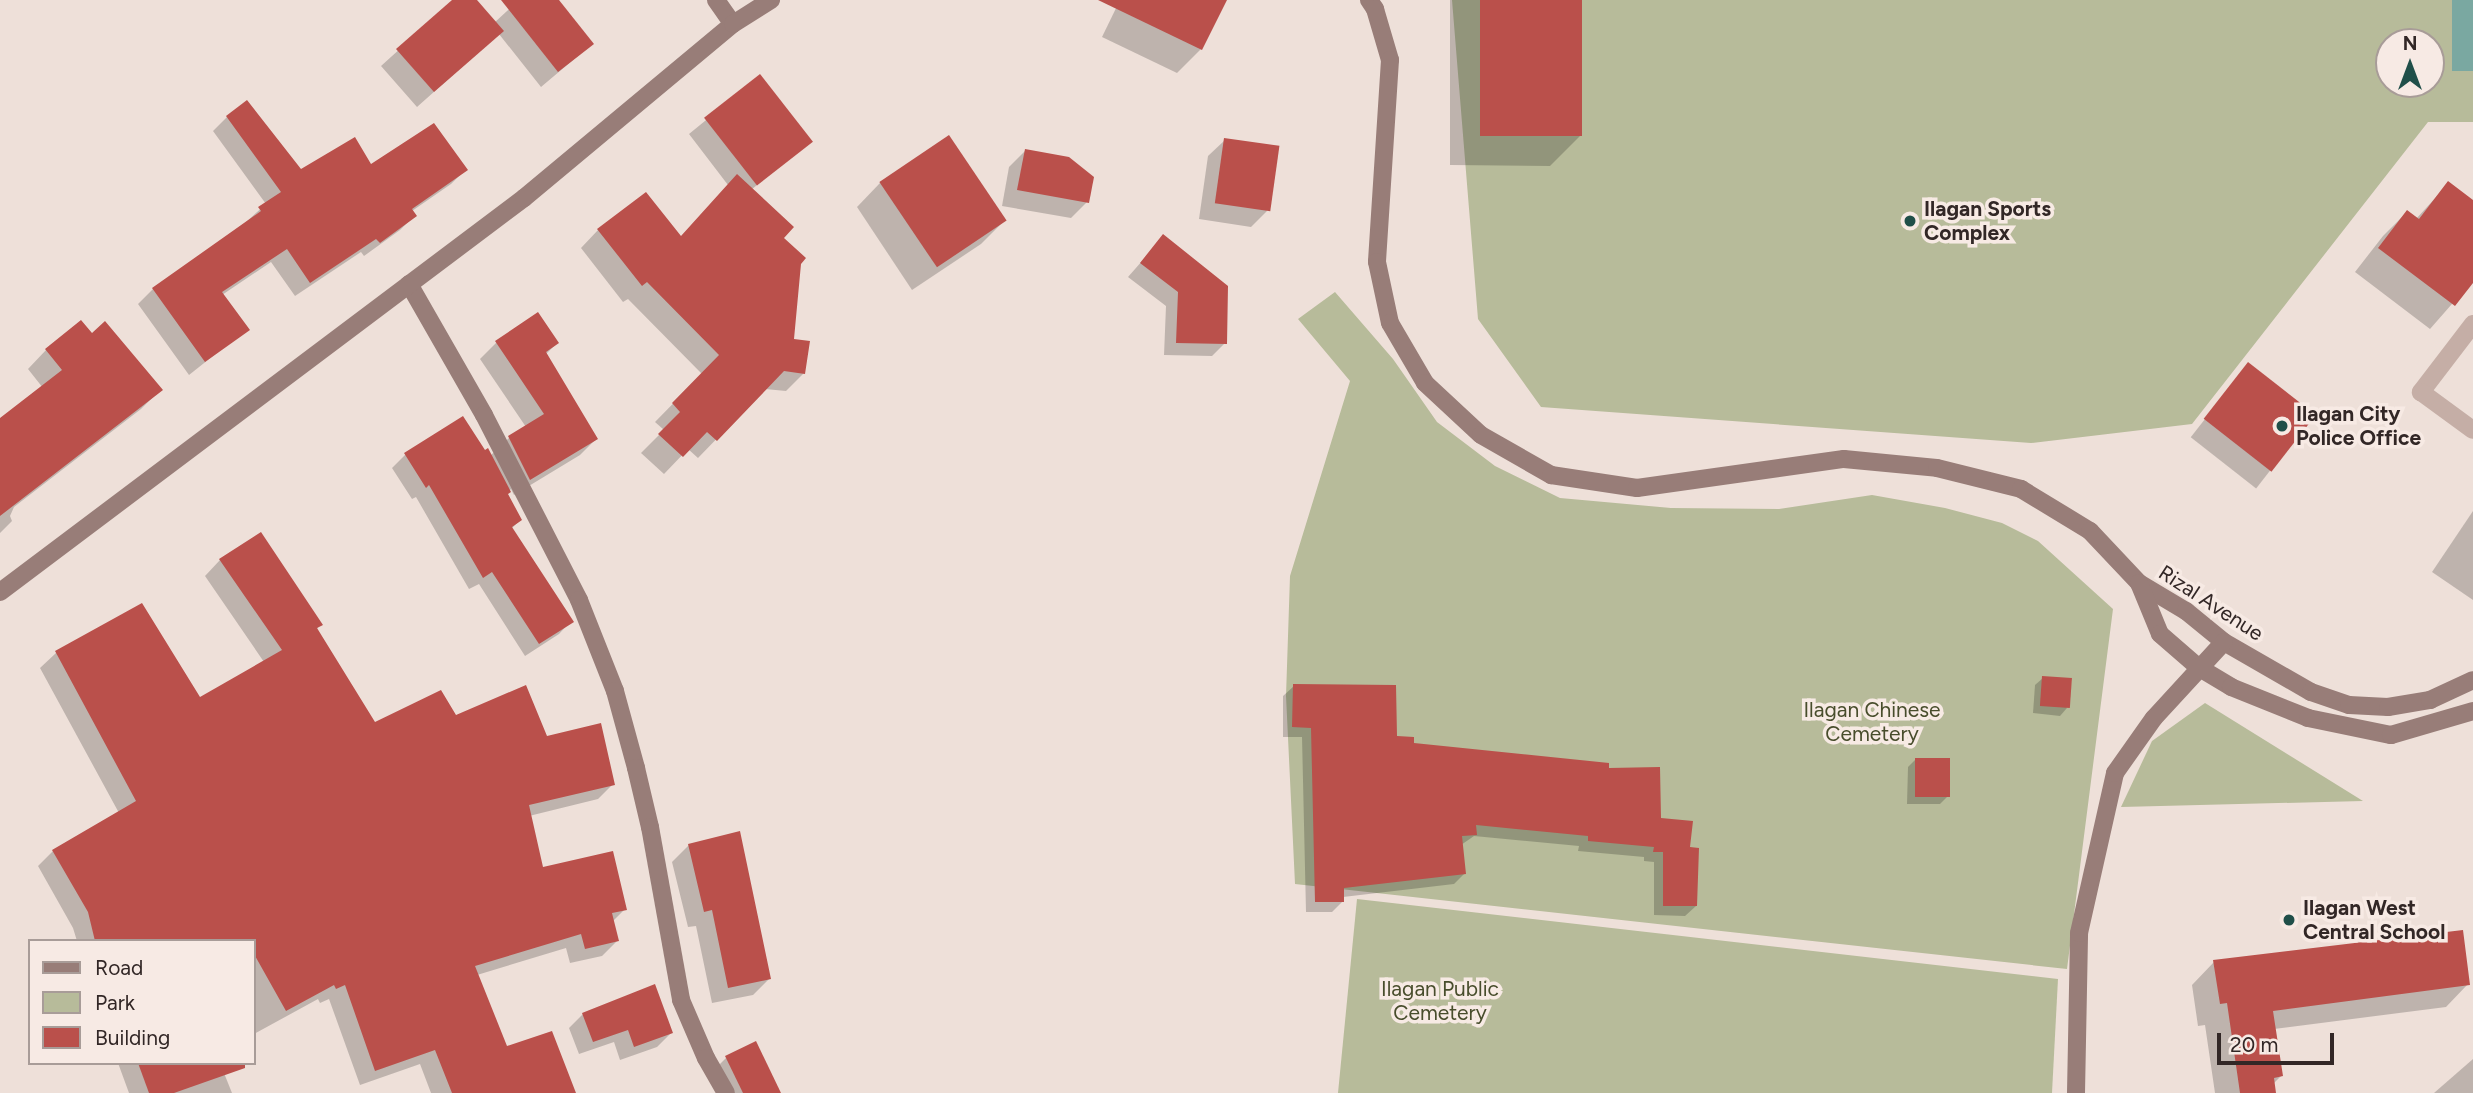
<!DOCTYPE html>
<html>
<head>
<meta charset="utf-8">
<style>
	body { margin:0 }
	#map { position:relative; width:2473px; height:1093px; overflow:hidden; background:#eee0d9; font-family:Figtree,sans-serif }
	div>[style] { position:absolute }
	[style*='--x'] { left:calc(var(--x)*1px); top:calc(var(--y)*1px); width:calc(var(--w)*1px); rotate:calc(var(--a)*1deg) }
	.green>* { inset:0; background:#b7bb9a }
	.water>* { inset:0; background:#7aa8a1; transform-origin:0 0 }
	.shadow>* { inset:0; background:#0003; transform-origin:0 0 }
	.building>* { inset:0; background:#ba504b; transform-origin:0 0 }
	.lane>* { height:18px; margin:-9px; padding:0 9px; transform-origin:9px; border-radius:9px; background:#c5aea6 }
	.secondary>* { height:18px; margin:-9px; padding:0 9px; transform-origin:9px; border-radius:9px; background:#987d78 }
	.dots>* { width:19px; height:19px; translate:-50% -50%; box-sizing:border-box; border:4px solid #f7eae4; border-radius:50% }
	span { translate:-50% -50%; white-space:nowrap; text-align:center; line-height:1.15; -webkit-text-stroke:7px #f7eae4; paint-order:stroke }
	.poi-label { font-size:21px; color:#322726; font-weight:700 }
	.left { translate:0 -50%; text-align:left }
	.street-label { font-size:21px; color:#322726 }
	.park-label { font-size:21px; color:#484d2c }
	.legend { position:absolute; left:28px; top:939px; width:228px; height:126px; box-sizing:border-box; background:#f7eae4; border:2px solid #a89c98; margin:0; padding:9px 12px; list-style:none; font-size:21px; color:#322726 }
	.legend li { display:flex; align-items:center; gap:14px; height:35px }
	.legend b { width:35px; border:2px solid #a89c98 }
	.north { position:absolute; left:2375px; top:28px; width:70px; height:70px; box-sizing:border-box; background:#f7eae4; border:2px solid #a89c98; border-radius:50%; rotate:0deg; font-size:19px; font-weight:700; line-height:28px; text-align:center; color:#322726 }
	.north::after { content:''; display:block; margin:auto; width:24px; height:32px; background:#204f49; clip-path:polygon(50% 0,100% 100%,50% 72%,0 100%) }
	.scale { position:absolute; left:2217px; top:1033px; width:117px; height:32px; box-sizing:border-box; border:4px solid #322726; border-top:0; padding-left:9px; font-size:21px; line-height:24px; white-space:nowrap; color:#322726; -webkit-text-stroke:5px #f7eae4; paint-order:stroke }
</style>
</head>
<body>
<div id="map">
	<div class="green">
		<div style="clip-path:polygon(evenodd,1452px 0,2473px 0,2473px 122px,2428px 122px,2192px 424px,2031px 443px,1541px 407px,1478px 319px,1452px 0,2389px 42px,2431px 42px,2431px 84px,2389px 84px,2389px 42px)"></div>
		<div style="clip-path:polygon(1335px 292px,1393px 359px,1437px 422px,1495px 466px,1560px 498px,1671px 508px,1779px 509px,1872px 495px,1945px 508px,2002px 523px,2038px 541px,2113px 609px,2067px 969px,1295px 884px,1286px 696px,1290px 576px,1350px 381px,1298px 319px)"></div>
		<div style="clip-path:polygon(2205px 703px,2363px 801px,2121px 807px,2152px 741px)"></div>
		<div style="clip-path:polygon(1357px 899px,2058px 979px,2052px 1093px,1338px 1093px)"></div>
	</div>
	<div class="water">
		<div style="left:2452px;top:0;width:21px;height:71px"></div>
	</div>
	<div class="shadow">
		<div style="clip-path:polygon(454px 0,474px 0,494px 23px,519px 0,556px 0,592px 44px,541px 87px,499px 34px,417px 107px,381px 66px)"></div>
		<div style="clip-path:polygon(1120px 0,1225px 0,1201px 49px,1177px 73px,1102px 37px)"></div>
		<div style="clip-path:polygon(1450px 0,1580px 0,1580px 136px,1550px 166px,1450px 165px)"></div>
		<div style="clip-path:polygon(760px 76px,810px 141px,751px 190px,799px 263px,792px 340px,804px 373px,786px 391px,765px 389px,698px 458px,688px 449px,664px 474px,641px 453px,664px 430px,655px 422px,702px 374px,628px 299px,623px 302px,581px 248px,598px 230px,680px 238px,728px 185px,689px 134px)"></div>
		<div style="clip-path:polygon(227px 117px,301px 171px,370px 166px,465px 170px,451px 184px,412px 211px,415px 215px,400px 230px,364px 256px,361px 252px,295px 296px,271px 262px,222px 295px,247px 329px,189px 375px,138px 304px,153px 289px,245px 223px,266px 204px,213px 131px)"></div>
		<div style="clip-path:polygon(1225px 140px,1267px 211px,1251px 227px,1199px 219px,1208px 156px)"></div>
		<div style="clip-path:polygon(1025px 151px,1087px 202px,1071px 218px,1002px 206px,1009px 167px)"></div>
		<div style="clip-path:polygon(880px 183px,1005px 220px,981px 244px,912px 290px,857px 207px)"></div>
		<div style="clip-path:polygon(2448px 184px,2473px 203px,2473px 280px,2430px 329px,2355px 272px,2383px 236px,2407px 212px,2416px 219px)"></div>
		<div style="clip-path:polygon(1164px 236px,1225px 343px,1212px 356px,1164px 355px,1166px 306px,1128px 277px)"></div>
		<div style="clip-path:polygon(538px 315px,557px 343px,546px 354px,596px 439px,580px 455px,514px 495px,511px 489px,506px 494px,520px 520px,511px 529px,571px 621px,559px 634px,525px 656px,479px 584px,469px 589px,416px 497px,412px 499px,392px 468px,405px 455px,462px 418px,484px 453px,490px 456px,509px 438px,526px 427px,480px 359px,496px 343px)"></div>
		<div style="clip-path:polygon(91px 335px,160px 390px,141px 409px,14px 507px,10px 516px,12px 521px,0 533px,0 421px,43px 388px,28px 369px,46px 350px)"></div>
		<div style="left:2248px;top:364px;width:83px;height:93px;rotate:38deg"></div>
		<div style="clip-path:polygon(2473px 511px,2473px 600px,2432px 572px)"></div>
		<div style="clip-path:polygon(220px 560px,320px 625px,316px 630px,374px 724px,455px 717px,546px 738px,613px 784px,598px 799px,529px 816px,542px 869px,625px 909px,612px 922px,617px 941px,602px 956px,570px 963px,566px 948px,477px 975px,506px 1049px,574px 1093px,431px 1093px,420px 1064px,360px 1085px,329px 999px,320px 1003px,318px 999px,254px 1034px,254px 941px,77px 941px,73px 928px,38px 866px,53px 851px,119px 813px,40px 668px,56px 653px,141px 605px,199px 699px,264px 662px,205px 576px)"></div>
		<div style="clip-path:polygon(2043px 678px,2067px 708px,2060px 716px,2033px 713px,2035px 685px)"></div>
		<div style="clip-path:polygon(1294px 686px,1412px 745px,1607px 770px,1688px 849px,1696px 906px,1685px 916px,1654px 915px,1654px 862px,1644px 861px,1644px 857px,1578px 851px,1579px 846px,1474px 836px,1461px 845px,1465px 873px,1454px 884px,1343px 897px,1343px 901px,1332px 912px,1306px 912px,1302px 737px,1283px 737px,1283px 696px)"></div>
		<div style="clip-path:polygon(1916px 759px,1948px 796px,1940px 804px,1907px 804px,1908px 767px)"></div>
		<div style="clip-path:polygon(689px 845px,769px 979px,753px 995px,712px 1003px,696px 926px,688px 927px,672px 862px)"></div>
		<div style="clip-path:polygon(2214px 962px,2468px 984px,2446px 1007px,2274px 1029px,2282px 1075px,2273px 1084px,2274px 1093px,2215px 1093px,2205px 1025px,2198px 1026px,2192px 985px)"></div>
		<div style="clip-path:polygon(583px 1014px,671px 1033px,657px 1047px,620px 1060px,614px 1042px,579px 1054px,569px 1028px)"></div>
		<div style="clip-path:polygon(726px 1058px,779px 1093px,719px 1093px,710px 1074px)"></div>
		<div style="clip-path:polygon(2473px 1059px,2473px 1093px,2434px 1093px)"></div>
		<div style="clip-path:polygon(118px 1063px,238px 1063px,224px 1073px,232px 1093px,129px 1093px)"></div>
	</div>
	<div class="building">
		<div style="clip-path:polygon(452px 0,477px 0,504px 31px,434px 92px,396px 49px)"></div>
		<div style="clip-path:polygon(501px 0,559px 0,594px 44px,558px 72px)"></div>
		<div style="clip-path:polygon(1098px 0,1227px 0,1202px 50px)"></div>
		<div style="left:1480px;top:0;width:102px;height:136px"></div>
		<div style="left:760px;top:74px;width:86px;height:71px;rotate:52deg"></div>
		<div style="clip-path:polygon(247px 100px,301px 169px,355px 137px,371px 164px,434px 123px,468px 170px,412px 209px,417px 216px,380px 243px,376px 239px,310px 283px,287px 249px,222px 292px,250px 330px,205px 362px,152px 288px,261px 211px,258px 207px,281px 192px,226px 116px)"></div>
		<div style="left:949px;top:135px;width:103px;height:84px;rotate:56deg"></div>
		<div style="left:1224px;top:138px;width:56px;height:66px;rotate:8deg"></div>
		<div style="clip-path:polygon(1025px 149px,1069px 157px,1094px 177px,1089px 203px,1017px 190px)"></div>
		<div style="clip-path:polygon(737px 174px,794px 227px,784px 238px,806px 258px,801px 264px,794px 339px,810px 341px,805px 374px,784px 371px,717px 441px,707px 432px,683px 457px,658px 434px,680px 412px,672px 403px,719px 355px,647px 282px,642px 286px,597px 229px,646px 192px,681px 236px)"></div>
		<div style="clip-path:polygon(2448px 181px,2473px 200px,2473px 283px,2455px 306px,2378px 248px,2407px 210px,2419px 219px)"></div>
		<div style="clip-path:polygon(1163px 234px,1228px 286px,1227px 344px,1176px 343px,1178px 292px,1140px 263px)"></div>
		<div style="clip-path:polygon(538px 312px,559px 343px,546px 352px,598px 439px,530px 480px,508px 436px,544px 414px,495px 341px)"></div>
		<div style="clip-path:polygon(81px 320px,92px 333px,105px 321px,163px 390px,0 516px,0 418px,62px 370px,45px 349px)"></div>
		<div style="left:2248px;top:362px;width:86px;height:72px;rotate:38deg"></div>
		<div style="clip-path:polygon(463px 416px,485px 450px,488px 448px,511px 492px,508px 494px,522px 520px,512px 527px,574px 622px,539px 644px,492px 572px,483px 578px,429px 485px,426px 488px,404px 453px)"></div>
		<div style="clip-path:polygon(261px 532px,323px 625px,317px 628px,375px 722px,441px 690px,456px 715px,526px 685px,547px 736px,601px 723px,615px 785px,529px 805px,543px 867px,613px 851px,627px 910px,612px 913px,619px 941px,585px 949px,581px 934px,475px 966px,507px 1046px,552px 1031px,576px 1093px,452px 1093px,435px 1050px,375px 1071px,345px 985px,336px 989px,334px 985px,286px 1011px,254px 954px,254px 941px,95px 941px,88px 912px,52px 850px,136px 801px,55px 651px,142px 603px,200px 697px,282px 650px,219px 559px)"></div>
		<div style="left:2042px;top:676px;width:30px;height:30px;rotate:4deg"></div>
		<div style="clip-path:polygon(1293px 684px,1396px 685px,1397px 736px,1414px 737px,1414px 743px,1609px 763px,1609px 768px,1660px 767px,1661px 818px,1693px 821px,1690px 847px,1699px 848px,1697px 906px,1663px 906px,1663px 852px,1653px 852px,1654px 847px,1588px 841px,1588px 836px,1476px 825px,1477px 835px,1462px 836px,1466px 874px,1344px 888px,1344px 902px,1315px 902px,1311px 728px,1292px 727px)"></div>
		<div style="left:1915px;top:758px;width:35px;height:39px"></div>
		<div style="clip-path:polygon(740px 831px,771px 979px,728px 988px,712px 910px,704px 912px,688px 844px)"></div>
		<div style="clip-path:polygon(2463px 930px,2470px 985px,2273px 1011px,2283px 1076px,2274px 1078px,2276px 1093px,2240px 1093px,2227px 1003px,2220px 1004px,2213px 960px)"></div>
		<div style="clip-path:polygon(655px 984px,673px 1033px,634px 1047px,628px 1030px,593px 1042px,582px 1013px)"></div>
		<div style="clip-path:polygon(756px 1041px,781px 1093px,743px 1093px,725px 1056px)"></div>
		<div style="clip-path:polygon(138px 1063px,245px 1063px,245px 1068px,174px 1093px,149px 1093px)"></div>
	</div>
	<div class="lane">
		<div style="--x:2473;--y:324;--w:86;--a:127.4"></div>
		<div style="--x:2421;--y:392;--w:64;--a:36.2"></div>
	</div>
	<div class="secondary">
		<div style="--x:716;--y:0;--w:29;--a:55"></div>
		<div style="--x:1369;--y:0;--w:11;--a:56"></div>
		<div style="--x:1375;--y:9;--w:53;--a:73.6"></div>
		<div style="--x:1390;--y:60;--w:202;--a:93.7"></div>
		<div style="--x:1377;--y:262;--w:62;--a:78"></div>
		<div style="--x:1390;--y:323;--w:69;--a:59.7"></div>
		<div style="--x:1425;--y:383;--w:76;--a:42.9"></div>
		<div style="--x:1481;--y:435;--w:81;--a:29.7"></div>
		<div style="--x:1551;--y:475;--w:87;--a:8.6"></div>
		<div style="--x:1637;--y:488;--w:209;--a:-8"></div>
		<div style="--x:1844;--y:459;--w:93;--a:5.5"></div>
		<div style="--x:1937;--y:468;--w:87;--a:14"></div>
		<div style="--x:2021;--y:489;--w:81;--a:31.3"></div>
		<div style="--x:2090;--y:531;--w:71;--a:46.7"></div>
		<div style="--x:2139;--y:583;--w:55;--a:30.8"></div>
		<div style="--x:2186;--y:611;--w:49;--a:39.2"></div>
		<div style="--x:2224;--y:642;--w:100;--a:29.9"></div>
		<div style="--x:2311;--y:692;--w:40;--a:18.9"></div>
		<div style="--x:2349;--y:705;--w:39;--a:3"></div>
		<div style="--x:2388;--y:707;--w:43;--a:-9.5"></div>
		<div style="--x:2430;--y:700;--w:47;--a:-24.9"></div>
		<div style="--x:409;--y:284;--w:151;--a:60.2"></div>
		<div style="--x:484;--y:415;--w:208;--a:62.8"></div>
		<div style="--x:579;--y:600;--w:98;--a:68.4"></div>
		<div style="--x:615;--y:691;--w:80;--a:74.7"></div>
		<div style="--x:636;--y:768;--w:61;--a:76.7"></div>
		<div style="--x:650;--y:827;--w:176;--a:79.8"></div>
		<div style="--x:681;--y:1000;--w:63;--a:66.7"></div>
		<div style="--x:706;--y:1058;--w:40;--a:60.3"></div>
		<div style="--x:2139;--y:583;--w:55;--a:67.6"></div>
		<div style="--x:2160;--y:634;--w:50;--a:41"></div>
		<div style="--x:2198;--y:667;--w:39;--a:31"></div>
		<div style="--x:2231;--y:687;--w:83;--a:21.9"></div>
		<div style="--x:2308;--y:718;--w:85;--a:11.6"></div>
		<div style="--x:2391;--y:735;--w:85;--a:-16.3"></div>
		<div style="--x:0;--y:592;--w:656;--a:-36.94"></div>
		<div style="--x:524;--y:198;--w:272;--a:-39.8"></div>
		<div style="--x:733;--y:24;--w:45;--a:-32.3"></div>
		<div style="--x:2076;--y:1093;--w:160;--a:-88.9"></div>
		<div style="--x:2079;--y:933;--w:164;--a:-77.3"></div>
		<div style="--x:2115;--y:773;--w:67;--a:-54.7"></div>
		<div style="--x:2154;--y:718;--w:103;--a:-47.4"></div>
	</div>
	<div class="dots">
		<div style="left:1910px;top:221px;background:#204f49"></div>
		<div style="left:2282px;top:426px;background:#204f49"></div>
		<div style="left:2289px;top:920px;background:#204f49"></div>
	</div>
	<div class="poi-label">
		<span class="left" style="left:1924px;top:221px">Ilagan Sports<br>Complex</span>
		<span class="left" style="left:2296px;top:426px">Ilagan City<br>Police Office</span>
		<span class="left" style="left:2303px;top:920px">Ilagan West<br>Central School</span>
	</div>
	<div class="street-label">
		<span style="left:2211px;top:603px;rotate:33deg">Rizal Avenue</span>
	</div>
	<div class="park-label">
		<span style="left:1872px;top:722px">Ilagan Chinese<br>Cemetery</span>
		<span style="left:1440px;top:1001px">Ilagan Public<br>Cemetery</span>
	</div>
	<ul class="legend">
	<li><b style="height:9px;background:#987d78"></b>Road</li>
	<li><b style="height:19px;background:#b7bb9a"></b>Park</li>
	<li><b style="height:19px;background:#ba504b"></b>Building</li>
	</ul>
	<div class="north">N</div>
	<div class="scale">20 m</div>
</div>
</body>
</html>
